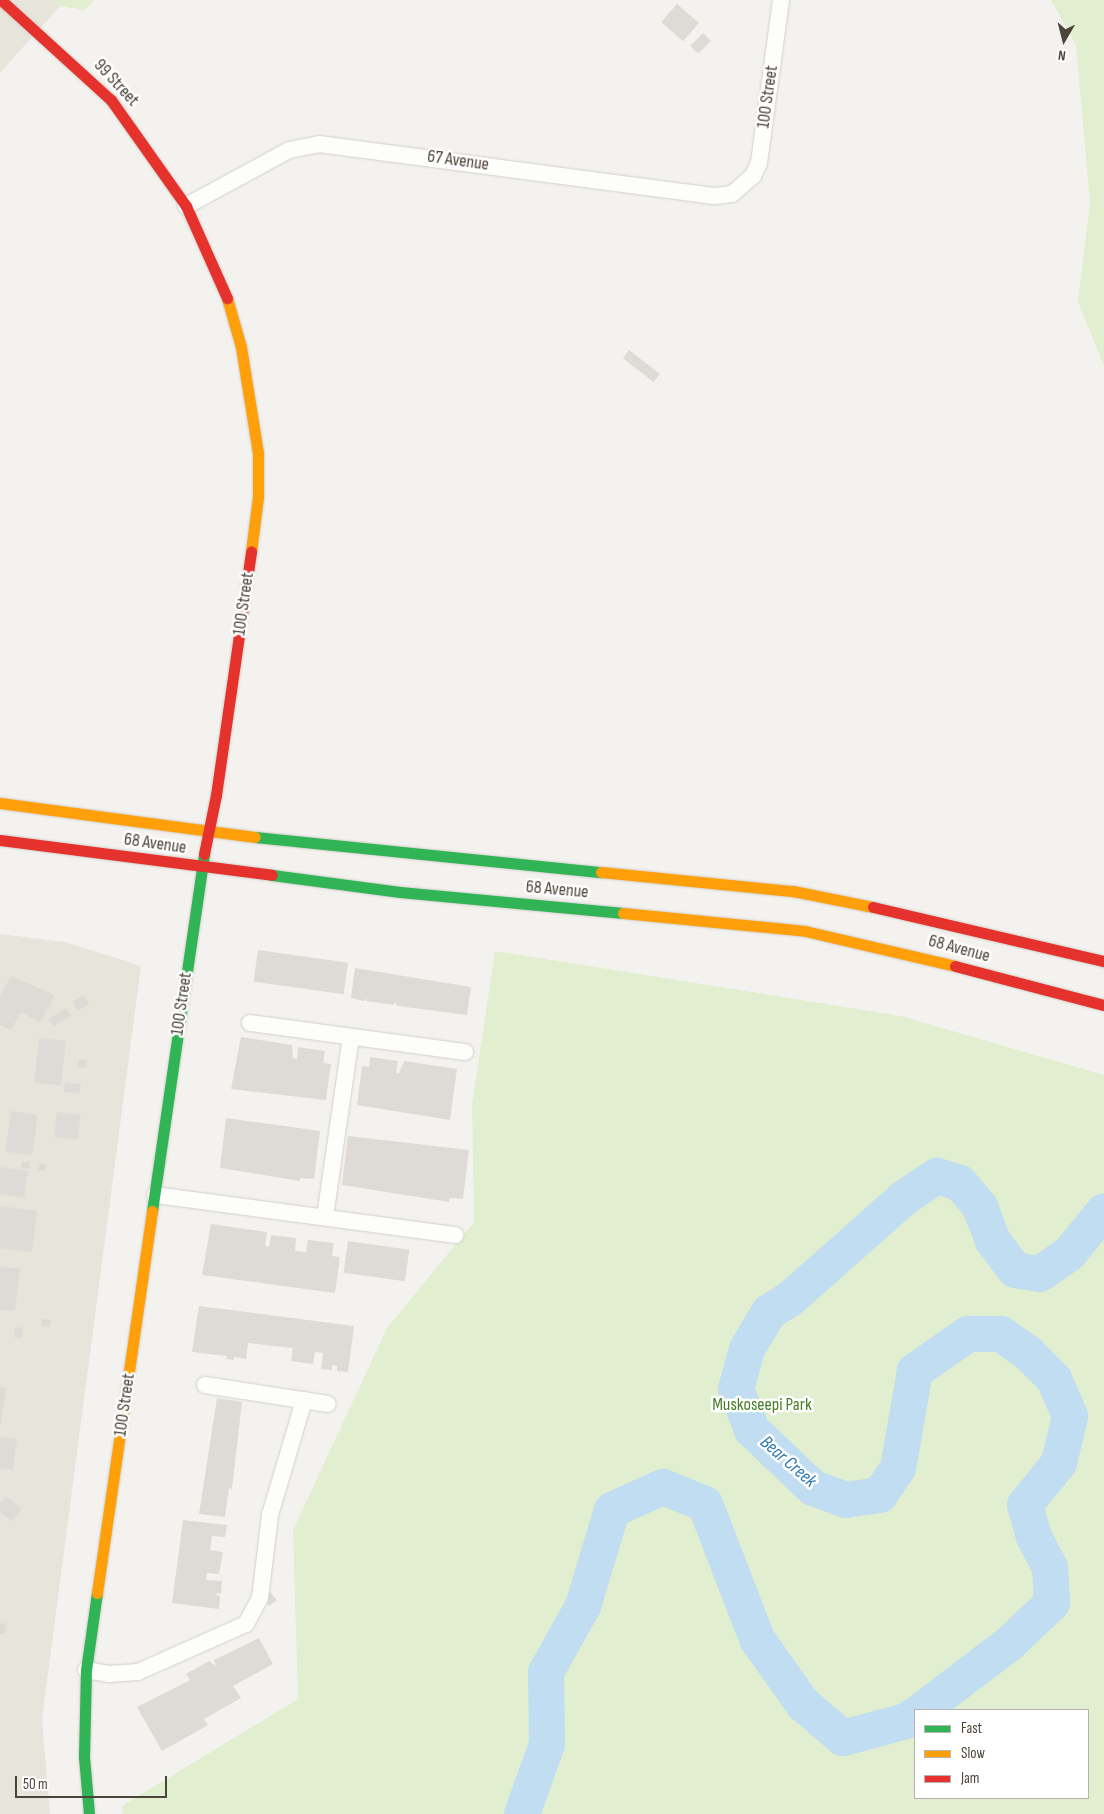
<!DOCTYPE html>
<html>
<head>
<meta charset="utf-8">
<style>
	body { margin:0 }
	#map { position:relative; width:1104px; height:1814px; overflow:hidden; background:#f4f2ee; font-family:"Sofia Sans Condensed",sans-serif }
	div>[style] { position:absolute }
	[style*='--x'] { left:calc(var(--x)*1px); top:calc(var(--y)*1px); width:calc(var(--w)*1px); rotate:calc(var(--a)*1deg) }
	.residential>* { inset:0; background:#e7e4dc }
	.green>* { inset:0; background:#e1eecf }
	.river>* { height:36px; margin:-18px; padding:0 18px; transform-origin:18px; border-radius:18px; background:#c0ddf1 }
	.building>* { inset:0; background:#dedbd6; transform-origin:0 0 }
	.roads { filter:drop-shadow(0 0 1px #d2d0cb) drop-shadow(0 0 1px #d2d0cb) }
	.street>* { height:16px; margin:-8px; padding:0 8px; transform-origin:8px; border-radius:8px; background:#fdfdfc }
	.fast>* { height:11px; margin:-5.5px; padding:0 5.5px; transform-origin:5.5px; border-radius:5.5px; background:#30b455 }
	.slow>* { height:11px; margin:-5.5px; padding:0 5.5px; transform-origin:5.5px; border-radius:5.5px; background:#ff9f0a }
	.jam>* { height:11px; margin:-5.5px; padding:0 5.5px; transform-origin:5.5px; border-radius:5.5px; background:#e5322d }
	span { translate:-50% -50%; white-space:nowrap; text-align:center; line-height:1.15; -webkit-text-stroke:5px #fff; paint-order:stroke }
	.street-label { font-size:18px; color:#4b4439 }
	.park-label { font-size:18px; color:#4a7f2a }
	.water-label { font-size:19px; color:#2e7ab2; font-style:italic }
	.legend { position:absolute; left:914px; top:1709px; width:175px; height:90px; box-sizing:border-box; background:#fff; border:1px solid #b7b4b0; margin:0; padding:6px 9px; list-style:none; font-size:15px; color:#4b4439 }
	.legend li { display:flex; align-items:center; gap:10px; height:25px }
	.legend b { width:25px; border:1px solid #b7b4b0 }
	.north { position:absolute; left:1039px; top:15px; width:50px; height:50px; -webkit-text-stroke:4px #fff; paint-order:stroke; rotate:188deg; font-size:14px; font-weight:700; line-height:20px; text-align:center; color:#4b4439 }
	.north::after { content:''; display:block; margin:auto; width:18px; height:22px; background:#4b4439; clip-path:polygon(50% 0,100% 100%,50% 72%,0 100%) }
	.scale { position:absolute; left:15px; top:1776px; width:152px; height:22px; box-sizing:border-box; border:2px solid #4b4439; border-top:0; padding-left:6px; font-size:15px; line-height:18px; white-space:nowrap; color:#4b4439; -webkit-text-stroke:4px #fff; paint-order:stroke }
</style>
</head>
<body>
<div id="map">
	<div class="residential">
		<div style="clip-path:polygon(0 0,53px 0,60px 6px,0 73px)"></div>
		<div style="clip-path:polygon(0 934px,65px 942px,141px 966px,42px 1719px,50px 1814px,0 1814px)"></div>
	</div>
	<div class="green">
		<div style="clip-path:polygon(53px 0,94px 0,85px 10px,60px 6px)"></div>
		<div style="clip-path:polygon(1051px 0,1104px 0,1104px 366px,1078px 302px,1090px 203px,1076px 45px)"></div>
		<div style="clip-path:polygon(evenodd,495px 951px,901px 1016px,1104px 1075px,1104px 1814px,123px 1814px,122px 1806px,298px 1699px,293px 1530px,387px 1328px,474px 1222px,472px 1105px,495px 951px,915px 1710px,1088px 1710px,1088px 1798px,915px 1798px,915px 1710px)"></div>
	</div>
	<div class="river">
		<div style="--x:922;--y:1710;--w:109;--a:-37.2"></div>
		<div style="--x:1009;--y:1644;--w:59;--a:-43.6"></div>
		<div style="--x:1052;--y:1603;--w:35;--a:-93"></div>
		<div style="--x:1050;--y:1568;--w:35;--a:-117"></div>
		<div style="--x:1034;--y:1537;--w:33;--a:-106"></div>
		<div style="--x:1025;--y:1505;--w:54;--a:-51"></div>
		<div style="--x:1059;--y:1463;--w:48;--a:-76.8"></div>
		<div style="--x:1070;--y:1416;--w:40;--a:-113.4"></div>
		<div style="--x:1054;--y:1379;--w:37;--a:-135"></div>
		<div style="--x:1028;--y:1353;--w:33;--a:-145"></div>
		<div style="--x:1001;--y:1334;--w:33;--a:180"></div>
		<div style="--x:968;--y:1334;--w:65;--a:145.1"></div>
		<div style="--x:915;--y:1371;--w:98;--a:99.9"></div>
		<div style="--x:898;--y:1468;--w:32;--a:124"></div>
		<div style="--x:880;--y:1495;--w:34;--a:172"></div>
		<div style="--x:846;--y:1500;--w:35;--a:-160"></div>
		<div style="--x:813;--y:1488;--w:84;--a:-136.4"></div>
		<div style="--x:752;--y:1430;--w:44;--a:-111.3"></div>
		<div style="--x:736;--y:1389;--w:41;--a:-74.6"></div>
		<div style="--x:747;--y:1349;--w:43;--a:-59.3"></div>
		<div style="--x:769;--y:1312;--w:25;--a:-32"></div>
		<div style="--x:790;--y:1299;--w:152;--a:-41.5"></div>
		<div style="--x:904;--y:1198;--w:40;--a:-34"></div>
		<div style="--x:937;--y:1176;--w:24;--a:17"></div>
		<div style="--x:960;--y:1183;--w:31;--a:50"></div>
		<div style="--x:980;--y:1207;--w:36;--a:69"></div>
		<div style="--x:993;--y:1241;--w:36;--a:53"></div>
		<div style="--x:1015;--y:1270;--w:25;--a:9"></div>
		<div style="--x:1040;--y:1274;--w:35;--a:-35"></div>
		<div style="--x:1069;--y:1254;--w:55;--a:-50.9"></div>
		<div style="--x:522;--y:1814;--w:74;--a:-70.3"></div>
		<div style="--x:547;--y:1744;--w:72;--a:-90.8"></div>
		<div style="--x:546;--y:1672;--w:76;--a:-60.7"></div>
		<div style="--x:583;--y:1606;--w:100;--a:-73.2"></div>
		<div style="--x:612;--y:1510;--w:56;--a:-24.3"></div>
		<div style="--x:663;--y:1487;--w:45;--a:22"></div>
		<div style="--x:705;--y:1504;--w:145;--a:68.9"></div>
		<div style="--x:757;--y:1639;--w:80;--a:54.7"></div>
		<div style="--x:803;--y:1704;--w:52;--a:40.4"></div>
		<div style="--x:843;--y:1738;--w:65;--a:-15.1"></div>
		<div style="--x:906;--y:1721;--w:11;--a:-34"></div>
	</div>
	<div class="building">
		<div style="left:677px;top:4px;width:29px;height:24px;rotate:41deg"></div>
		<div style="left:703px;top:33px;width:11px;height:18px;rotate:45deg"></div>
		<div style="left:629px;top:350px;width:39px;height:10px;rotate:38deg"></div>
		<div style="left:258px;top:950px;width:91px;height:32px;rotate:8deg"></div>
		<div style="clip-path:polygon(355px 968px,471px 987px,467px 1015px,398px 1006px,394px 1002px,394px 1005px,366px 1001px,367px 998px,364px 1001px,351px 998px)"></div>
		<div style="clip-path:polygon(11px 976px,55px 995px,40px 1023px,21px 1012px,11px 1030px,0 1025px,0 996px)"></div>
		<div style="left:84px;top:995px;width:11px;height:13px;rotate:63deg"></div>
		<div style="left:66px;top:1008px;width:9px;height:21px;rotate:58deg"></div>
		<div style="clip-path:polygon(241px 1037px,292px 1045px,293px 1058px,297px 1059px,298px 1047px,325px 1051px,323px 1063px,331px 1064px,326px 1100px,231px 1089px)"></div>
		<div style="left:39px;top:1038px;width:27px;height:45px;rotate:6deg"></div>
		<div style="clip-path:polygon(370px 1057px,398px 1061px,396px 1073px,399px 1073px,404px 1061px,457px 1069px,450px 1120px,357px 1105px,362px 1066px,369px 1067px)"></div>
		<div style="left:79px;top:1059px;width:8px;height:8px;rotate:7deg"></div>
		<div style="left:65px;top:1082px;width:16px;height:10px;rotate:7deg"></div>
		<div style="left:11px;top:1111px;width:27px;height:41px;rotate:8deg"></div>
		<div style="left:57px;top:1112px;width:24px;height:25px;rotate:7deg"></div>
		<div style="clip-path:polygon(226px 1118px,320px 1131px,314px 1179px,300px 1178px,300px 1181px,220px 1168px)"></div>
		<div style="clip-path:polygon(348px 1136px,469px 1150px,463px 1199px,450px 1198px,449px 1202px,342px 1185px)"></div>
		<div style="clip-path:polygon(22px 1162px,30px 1162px,29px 1169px,21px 1168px)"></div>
		<div style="clip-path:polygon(40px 1163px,46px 1165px,45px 1171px,38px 1170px)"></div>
		<div style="clip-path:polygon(0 1167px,28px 1171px,24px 1198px,0 1194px)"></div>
		<div style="clip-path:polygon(0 1206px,37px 1211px,32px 1252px,0 1248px)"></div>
		<div style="clip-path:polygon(211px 1224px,267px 1232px,265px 1246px,269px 1247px,271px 1235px,296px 1238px,295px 1251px,306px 1252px,308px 1240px,334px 1243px,332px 1256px,340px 1257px,335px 1293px,202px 1275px)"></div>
		<div style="left:348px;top:1241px;width:62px;height:32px;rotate:8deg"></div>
		<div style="clip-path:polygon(0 1266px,20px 1269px,15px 1311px,0 1310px)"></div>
		<div style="clip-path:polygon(199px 1306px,354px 1326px,348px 1372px,337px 1371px,337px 1366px,332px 1365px,332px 1370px,321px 1369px,323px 1353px,315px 1352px,313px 1364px,291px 1361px,293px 1348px,248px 1343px,246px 1359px,234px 1357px,234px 1360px,226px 1359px,227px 1356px,192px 1352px)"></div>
		<div style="left:42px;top:1319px;width:9px;height:7px;rotate:6deg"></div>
		<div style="left:15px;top:1327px;width:8px;height:10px;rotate:7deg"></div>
		<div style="clip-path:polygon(0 1387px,6px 1388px,1px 1424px,0 1424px)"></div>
		<div style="clip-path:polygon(217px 1398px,242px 1402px,232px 1489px,229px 1488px,225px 1517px,199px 1514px)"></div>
		<div style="clip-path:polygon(0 1437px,17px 1439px,13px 1470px,0 1469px)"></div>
		<div style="clip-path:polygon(6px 1496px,22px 1509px,12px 1521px,0 1512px,0 1503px)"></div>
		<div style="clip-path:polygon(183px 1520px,227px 1525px,225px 1537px,212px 1536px,210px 1550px,223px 1552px,219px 1574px,207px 1573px,206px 1580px,222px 1581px,221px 1594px,215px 1593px,220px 1597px,219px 1609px,172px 1603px)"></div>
		<div style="clip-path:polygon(270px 1592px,277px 1600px,269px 1606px,263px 1597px)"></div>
		<div style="clip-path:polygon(0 1623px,6px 1624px,5px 1634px,0 1634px)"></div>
		<div style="clip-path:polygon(259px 1638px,273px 1664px,233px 1686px,241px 1698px,204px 1719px,208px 1725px,162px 1751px,137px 1707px,190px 1680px,186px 1674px,209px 1661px,216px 1666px,214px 1660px)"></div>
	</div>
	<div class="roads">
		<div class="street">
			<div style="--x:186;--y:206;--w:117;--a:-28.5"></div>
			<div style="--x:289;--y:150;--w:31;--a:-11"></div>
			<div style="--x:319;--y:144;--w:398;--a:7.5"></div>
			<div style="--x:714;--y:196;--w:18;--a:-6"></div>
			<div style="--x:732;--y:194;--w:28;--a:-41"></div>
			<div style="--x:753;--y:176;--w:14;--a:-65"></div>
			<div style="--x:759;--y:163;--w:164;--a:-82.3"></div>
			<div style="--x:250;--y:1023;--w:217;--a:7.7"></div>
			<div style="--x:155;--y:1195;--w:303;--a:7.6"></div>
			<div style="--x:325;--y:1217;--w:182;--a:-81.8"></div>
			<div style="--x:205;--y:1385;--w:124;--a:8.8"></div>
			<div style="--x:86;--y:1670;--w:23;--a:10"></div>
			<div style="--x:109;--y:1674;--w:29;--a:-4"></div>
			<div style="--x:138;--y:1672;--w:118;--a:-24"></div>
			<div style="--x:246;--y:1624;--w:30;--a:-62"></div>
			<div style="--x:260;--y:1598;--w:84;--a:-83.1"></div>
			<div style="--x:270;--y:1515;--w:120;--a:-73.5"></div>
		</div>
		<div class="fast">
			<div style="--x:255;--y:837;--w:348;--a:5.8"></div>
			<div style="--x:272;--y:875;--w:129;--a:7.6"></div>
			<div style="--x:400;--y:892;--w:224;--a:5.4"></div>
			<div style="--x:152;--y:1211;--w:361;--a:-81.7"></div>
			<div style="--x:89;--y:1814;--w:57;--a:-95"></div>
			<div style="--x:84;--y:1757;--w:87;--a:-88.7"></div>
			<div style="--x:86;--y:1670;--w:78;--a:-81.9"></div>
		</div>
		<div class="slow">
			<div style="--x:227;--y:298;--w:51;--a:74.1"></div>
			<div style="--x:241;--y:347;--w:107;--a:80.9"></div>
			<div style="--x:258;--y:453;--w:44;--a:90"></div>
			<div style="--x:258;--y:497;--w:55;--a:97.3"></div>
			<div style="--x:0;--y:803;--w:257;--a:7.6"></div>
			<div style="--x:601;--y:872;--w:193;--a:5.7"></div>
			<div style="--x:793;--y:891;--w:82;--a:11.3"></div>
			<div style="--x:623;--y:913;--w:183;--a:5.6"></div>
			<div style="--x:805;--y:931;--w:154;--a:13.1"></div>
			<div style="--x:97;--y:1593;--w:386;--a:-81.8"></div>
		</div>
		<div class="jam">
			<div style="--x:1;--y:0;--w:149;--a:42.3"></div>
			<div style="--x:111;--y:100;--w:130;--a:54.7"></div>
			<div style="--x:186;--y:206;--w:101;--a:66"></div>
			<div style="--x:0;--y:840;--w:274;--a:7.3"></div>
			<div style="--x:204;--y:854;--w:60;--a:-78.5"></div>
			<div style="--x:216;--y:795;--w:246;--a:-81.8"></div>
			<div style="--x:873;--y:907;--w:237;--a:13.2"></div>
			<div style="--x:955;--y:966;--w:154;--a:14.7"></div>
		</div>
	</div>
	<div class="street-label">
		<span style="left:116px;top:83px;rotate:47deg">99 Street</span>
		<span style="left:768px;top:97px;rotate:-82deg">100 Street</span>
		<span style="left:458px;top:161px;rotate:8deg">67 Avenue</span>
		<span style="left:244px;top:604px;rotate:-82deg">100 Street</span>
		<span style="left:155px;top:844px;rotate:8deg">68 Avenue</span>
		<span style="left:557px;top:890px;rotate:5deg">68 Avenue</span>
		<span style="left:959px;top:949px;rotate:15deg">68 Avenue</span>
		<span style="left:182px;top:1004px;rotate:-82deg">100 Street</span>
		<span style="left:125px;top:1405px;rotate:-82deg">100 Street</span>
	</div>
	<div class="park-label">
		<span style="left:762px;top:1405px">Muskoseepi Park</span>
	</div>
	<div class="water-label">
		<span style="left:788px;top:1462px;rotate:41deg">Bear Creek</span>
	</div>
	<ul class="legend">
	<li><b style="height:6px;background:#30b455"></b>Fast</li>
	<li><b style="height:6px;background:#ff9f0a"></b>Slow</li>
	<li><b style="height:6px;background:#e5322d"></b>Jam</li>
	</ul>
	<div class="north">N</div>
	<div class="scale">50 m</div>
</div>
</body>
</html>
